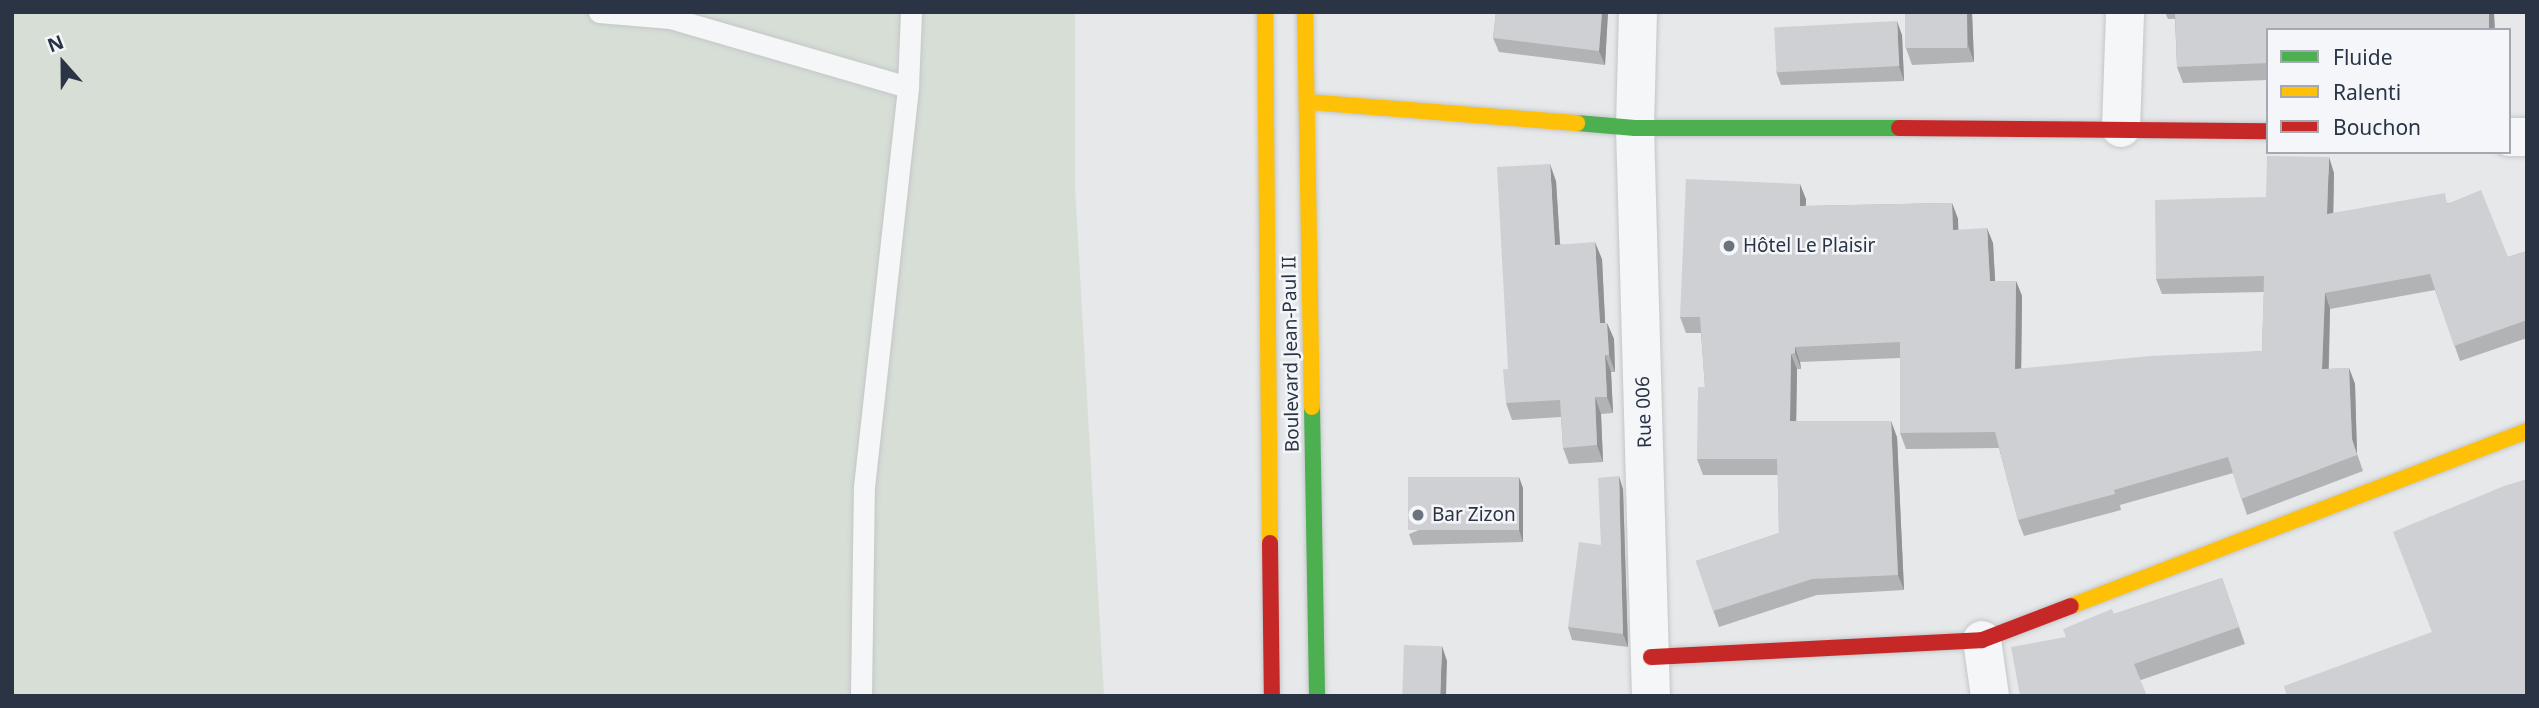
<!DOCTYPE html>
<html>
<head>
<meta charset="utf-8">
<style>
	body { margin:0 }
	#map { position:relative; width:2539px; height:708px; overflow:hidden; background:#e6e8ea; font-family:"Noto Sans",sans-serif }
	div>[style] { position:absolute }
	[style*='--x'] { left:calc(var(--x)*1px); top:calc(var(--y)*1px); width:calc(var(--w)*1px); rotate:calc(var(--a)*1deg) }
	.green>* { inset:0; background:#d6ded6 }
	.roads { filter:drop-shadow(0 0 2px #c4c6c8) drop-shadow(0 0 2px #c4c6c8) }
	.lane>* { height:21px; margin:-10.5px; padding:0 10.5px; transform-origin:10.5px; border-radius:10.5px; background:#f5f6f7 }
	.street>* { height:38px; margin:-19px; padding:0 19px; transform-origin:19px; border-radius:19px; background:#f5f6f7 }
	.fast>* { height:16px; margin:-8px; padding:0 8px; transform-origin:8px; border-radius:8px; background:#4caf50 }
	.slow>* { height:16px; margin:-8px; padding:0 8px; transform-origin:8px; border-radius:8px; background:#ffc107 }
	.jam>* { height:16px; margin:-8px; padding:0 8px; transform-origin:8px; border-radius:8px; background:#c62828 }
	.wall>* { inset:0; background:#b1b3b5 }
	.shaded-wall>* { inset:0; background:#909294 }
	.building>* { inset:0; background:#ced0d3; transform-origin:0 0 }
	.dots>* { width:19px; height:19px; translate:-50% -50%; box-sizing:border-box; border:4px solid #f4f6f9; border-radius:50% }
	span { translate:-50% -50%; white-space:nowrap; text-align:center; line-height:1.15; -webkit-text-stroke:5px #f4f6f9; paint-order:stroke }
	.poi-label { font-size:19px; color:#2b3445 }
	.left { translate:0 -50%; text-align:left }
	.street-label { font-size:19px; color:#2b3445 }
	.frame { position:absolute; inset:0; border:14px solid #2b3445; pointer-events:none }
	.legend { position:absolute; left:2266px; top:28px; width:245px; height:126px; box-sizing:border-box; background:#f4f6f9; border:2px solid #a4a8b1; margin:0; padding:9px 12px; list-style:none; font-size:21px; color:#2b3445 }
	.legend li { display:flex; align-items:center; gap:14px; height:35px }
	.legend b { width:35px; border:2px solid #a4a8b1 }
	.north { position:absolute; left:28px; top:28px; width:70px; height:70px; -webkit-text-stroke:5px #f4f6f9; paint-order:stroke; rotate:339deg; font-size:19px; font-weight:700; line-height:28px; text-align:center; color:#2b3445 }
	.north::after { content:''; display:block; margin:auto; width:24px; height:32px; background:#2b3445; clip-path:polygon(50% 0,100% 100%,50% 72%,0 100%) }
</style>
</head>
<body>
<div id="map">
	<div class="green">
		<div style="clip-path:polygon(12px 12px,1075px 12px,1075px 187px,1104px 696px,12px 696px)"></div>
	</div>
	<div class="roads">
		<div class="lane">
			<div style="--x:599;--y:12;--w:71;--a:4.8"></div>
			<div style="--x:670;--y:18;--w:248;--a:16.2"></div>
			<div style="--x:861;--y:696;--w:209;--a:-89.2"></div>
			<div style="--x:864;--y:487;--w:402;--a:-83.7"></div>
			<div style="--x:908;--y:87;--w:75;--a:-87.7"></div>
		</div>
		<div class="street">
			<div style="--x:1638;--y:12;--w:116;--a:91.5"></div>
			<div style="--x:1635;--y:128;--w:568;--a:88.39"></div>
			<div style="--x:2121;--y:128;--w:116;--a:-88"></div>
			<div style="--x:2509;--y:137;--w:18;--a:0"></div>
			<div style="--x:1982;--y:640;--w:57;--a:81.9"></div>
		</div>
		<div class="fast">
			<div style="--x:1577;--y:123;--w:58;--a:4.9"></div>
			<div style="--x:1635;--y:128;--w:264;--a:0"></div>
			<div style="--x:1312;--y:407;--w:289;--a:89"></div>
		</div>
		<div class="slow">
			<div style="--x:1265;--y:12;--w:531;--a:89.46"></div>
			<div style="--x:1305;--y:12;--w:395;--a:89"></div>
			<div style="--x:1308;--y:102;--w:270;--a:4.5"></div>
			<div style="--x:2071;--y:606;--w:488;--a:-21"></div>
		</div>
		<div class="jam">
			<div style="--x:1899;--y:128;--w:369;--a:0.5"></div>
			<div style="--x:1270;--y:543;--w:153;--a:89.3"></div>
			<div style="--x:1651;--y:657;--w:331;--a:-2.9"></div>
			<div style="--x:1982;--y:640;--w:95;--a:-20.9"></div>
		</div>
	</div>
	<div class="wall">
		<div style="clip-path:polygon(1496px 12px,1608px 12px,1605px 65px,1499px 52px,1493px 38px)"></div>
		<div style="clip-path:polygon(1905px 12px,1972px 12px,1974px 62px,1912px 65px,1906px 48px)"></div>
		<div style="clip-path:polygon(2165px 12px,2494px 12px,2268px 30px,2268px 80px,2183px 83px,2177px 67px,2175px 19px,2168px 19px)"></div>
		<div style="clip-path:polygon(1902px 35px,1904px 81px,1781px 85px,1776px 71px)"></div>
		<div style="clip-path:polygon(2334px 173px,2333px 213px,2449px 203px,2508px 257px,2527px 251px,2527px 338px,2460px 361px,2435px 290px,2330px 309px,2329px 369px,2349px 368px,2355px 384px,2357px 454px,2363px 471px,2247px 515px,2233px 473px,2120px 505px,2121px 510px,2024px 536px,2018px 520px,1999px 448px,1906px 449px,1900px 433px,1900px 358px,1800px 362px,1801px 369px,1797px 369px,1796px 421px,1897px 437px,1904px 590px,1817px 595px,1719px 627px,1696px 561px,1779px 533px,1778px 475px,1703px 475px,1697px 459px,1705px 387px,1701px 333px,1686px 333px,1680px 317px,1806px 199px,1806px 206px,1952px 203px,1958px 219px,1958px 230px,1993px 243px,1995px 281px,2016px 281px,2022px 296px,2021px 369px,2262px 351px,2264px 292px,2162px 294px,2156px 279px,2266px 197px)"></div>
		<div style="clip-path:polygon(1556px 181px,1560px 244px,1602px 259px,1605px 323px,1607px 323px,1614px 339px,1615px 372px,1611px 372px,1613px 413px,1601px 414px,1603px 462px,1569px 464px,1563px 448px,1561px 417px,1512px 420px,1506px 403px)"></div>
		<div style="clip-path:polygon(1523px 488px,1523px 542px,1413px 545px,1409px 534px)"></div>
		<div style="clip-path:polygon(1623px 489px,1628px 647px,1572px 640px,1568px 627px)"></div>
		<div style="clip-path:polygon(2222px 578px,2245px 644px,2141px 680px,2066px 637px,2114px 614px)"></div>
	</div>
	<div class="shaded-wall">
		<div style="clip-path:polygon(1602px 12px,1608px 12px,1605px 65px,1599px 51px)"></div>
		<div style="clip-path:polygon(1967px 12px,1972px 12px,1974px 62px,1968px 45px)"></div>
		<div style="clip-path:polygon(2489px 12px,2494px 12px,2495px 30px,2489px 30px)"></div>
		<div style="clip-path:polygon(1897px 21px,1902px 35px,1904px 81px,1899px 66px)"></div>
		<div style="clip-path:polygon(2329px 157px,2334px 173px,2333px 230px,2327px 214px)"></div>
		<div style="clip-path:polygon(1550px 164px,1556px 181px,1561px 261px,1555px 245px)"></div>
		<div style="clip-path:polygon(1800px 184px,1806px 199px,1805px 222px,1800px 206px)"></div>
		<div style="clip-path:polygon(1952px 203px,1958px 219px,1959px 246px,1953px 230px)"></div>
		<div style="clip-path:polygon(1987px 228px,1993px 243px,1996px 297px,1990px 281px)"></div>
		<div style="clip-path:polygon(1595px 242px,1602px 259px,1606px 340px,1600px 323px)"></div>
		<div style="clip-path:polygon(2016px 281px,2022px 296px,2021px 385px,2015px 369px)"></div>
		<div style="clip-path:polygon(2325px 293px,2330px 309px,2328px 385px,2322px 369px)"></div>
		<div style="clip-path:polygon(1607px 323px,1614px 339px,1615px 372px,1609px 355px)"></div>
		<div style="clip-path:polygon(1795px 347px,1800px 362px,1801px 369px,1795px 353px)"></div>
		<div style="clip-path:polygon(1791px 354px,1797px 369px,1796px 436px,1790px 421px)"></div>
		<div style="clip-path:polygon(1605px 355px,1611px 372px,1613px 413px,1607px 397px)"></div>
		<div style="clip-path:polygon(2349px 368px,2355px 384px,2357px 454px,2363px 471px,2352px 439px)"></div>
		<div style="clip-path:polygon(1595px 397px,1601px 414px,1603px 462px,1597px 445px)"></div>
		<div style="clip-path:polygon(1891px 421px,1897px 437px,1904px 590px,1898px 575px)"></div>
		<div style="clip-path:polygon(1619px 476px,1623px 489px,1628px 647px,1623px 634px)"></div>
		<div style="clip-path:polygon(1519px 477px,1523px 488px,1523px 542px,1519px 530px)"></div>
		<div style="clip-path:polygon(1442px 646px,1447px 661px,1446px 696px,1440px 696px)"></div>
	</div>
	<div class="building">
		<div style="clip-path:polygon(1496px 12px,1602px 12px,1599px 51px,1493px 38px)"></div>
		<div style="left:1905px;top:12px;width:62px;height:36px"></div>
		<div style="clip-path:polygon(2175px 12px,2489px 12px,2489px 30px,2268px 30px,2268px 63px,2177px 67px)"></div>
		<div style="left:1897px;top:21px;width:45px;height:123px;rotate:87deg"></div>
		<div style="clip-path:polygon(2267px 156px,2329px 157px,2327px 214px,2445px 193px,2447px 204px,2481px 190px,2508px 257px,2527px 251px,2527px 320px,2454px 346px,2430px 274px,2325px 293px,2322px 369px,2349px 368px,2352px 439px,2357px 455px,2241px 499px,2228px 457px,2114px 490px,2115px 494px,2018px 520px,1995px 432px,1900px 433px,1900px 342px,1795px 347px,1795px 353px,1791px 354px,1790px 421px,1891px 421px,1898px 575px,1812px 579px,1713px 611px,1696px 561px,1779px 533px,1777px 459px,1697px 459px,1698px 387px,1705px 387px,1700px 317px,1680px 317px,1686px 179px,1800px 184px,1800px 206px,1952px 203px,1953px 230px,1987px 228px,1990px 281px,2016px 281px,2015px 369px,2151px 356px,2262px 351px,2264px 276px,2156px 279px,2155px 200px,2266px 197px)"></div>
		<div style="clip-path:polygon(1550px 164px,1555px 245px,1595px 242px,1600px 323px,1607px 323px,1609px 355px,1605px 355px,1607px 397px,1595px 397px,1597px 445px,1563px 448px,1560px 400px,1506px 403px,1503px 369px,1508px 369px,1497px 167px)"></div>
		<div style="clip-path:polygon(1619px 476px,1623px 634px,1568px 627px,1579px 542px,1601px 545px,1598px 478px)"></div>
		<div style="left:1519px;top:477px;width:53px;height:111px;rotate:90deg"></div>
		<div style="clip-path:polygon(2527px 479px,2527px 696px,2287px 696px,2284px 686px,2432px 632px,2393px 532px,2504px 486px)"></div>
		<div style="clip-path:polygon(2222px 578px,2239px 627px,2134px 664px,2147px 696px,2020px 696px,2011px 647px,2066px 637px,2063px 629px,2112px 609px,2114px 614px)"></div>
		<div style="left:1404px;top:645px;width:38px;height:51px;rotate:2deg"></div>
	</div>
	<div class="dots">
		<div style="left:1729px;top:246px;background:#6c737f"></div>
		<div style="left:1418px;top:515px;background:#6c737f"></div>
	</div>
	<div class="poi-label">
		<span class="left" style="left:1743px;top:246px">Hôtel Le Plaisir</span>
		<span class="left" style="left:1432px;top:515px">Bar Zizon</span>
	</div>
	<div class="street-label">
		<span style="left:1291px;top:354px;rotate:-91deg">Boulevard Jean-Paul II</span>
		<span style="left:1644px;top:412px;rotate:-92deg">Rue 006</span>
	</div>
	<div class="frame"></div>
	<ul class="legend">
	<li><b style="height:9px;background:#4caf50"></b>Fluide</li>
	<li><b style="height:9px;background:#ffc107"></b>Ralenti</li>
	<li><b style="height:9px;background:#c62828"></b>Bouchon</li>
	</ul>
	<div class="north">N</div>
</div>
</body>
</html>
